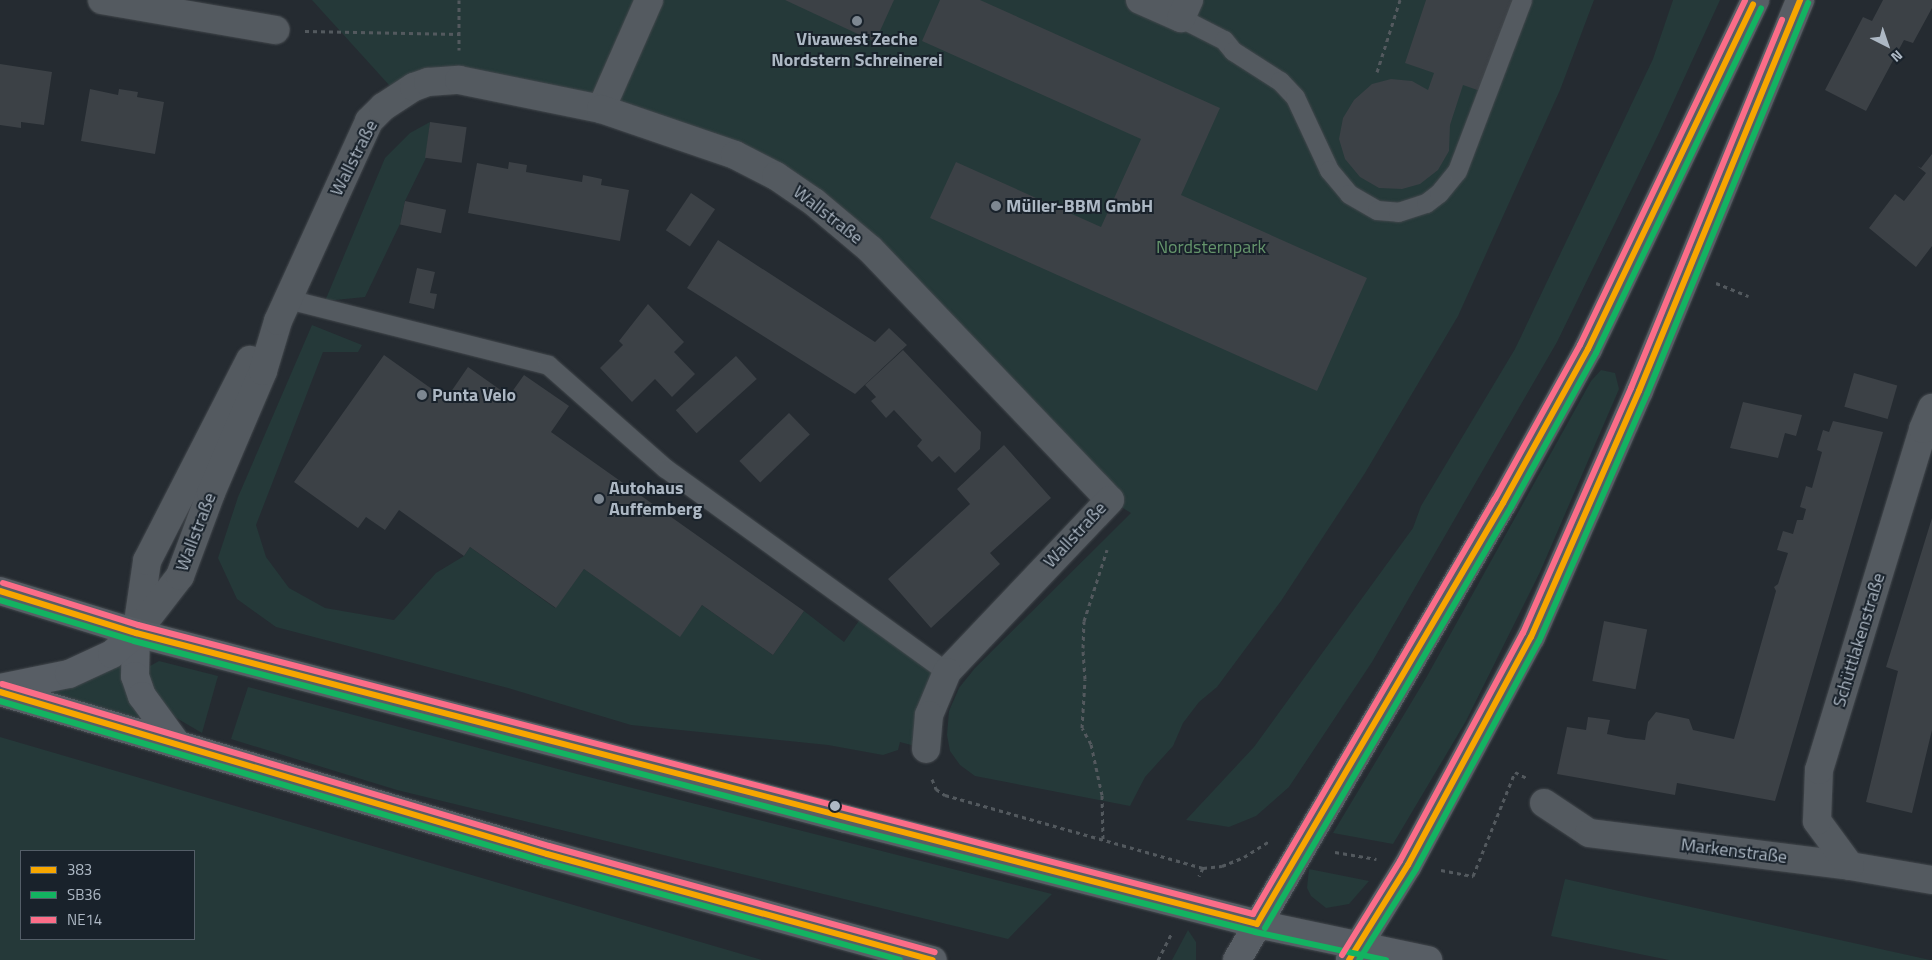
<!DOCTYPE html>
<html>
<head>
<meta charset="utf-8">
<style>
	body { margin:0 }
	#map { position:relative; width:1932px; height:960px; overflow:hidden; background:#252b31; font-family:"Titillium Web",sans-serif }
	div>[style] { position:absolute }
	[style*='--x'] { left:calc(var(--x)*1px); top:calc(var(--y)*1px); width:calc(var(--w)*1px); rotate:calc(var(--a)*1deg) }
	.green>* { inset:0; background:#253939 }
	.building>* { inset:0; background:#3c4146; transform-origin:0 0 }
	.path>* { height:3px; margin-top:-1.5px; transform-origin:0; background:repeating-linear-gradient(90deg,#53595e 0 4px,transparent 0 8px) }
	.roads { filter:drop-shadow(0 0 1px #42474c) drop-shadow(0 0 1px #42474c) }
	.lane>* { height:19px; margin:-9.5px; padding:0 9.5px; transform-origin:9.5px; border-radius:9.5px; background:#545a60 }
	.street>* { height:28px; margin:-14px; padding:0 14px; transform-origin:14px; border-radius:14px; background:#545a60 }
	.secondary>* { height:28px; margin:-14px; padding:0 14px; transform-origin:14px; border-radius:14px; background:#585e65 }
	.bus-1>* { height:6px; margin:-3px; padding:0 3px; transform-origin:3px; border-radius:3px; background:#f7a600 }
	.bus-2>* { height:6px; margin:-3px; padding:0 3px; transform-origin:3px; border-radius:3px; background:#13b361 }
	.bus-3>* { height:6px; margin:-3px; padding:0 3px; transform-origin:3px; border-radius:3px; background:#fb6d88 }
	.dots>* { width:14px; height:14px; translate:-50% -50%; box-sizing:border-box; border:2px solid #19222b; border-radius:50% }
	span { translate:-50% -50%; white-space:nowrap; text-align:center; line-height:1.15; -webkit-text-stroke:4px #19222b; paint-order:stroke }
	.poi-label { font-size:18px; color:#adb8c4; font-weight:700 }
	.left { translate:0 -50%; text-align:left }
	.street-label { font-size:18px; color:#adb8c4 }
	.park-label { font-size:18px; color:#65946b }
	.legend { position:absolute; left:20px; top:850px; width:175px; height:90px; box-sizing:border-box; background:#19222b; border:1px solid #545e68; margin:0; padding:6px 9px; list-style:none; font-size:15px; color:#adb8c4 }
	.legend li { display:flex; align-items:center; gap:10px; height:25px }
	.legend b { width:25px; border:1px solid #545e68 }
	.north { position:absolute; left:1862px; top:20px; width:50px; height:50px; -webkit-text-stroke:4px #19222b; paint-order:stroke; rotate:139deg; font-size:14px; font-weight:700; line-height:20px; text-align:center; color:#adb8c4 }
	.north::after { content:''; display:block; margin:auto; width:18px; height:22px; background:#adb8c4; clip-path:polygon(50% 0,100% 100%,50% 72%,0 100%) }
</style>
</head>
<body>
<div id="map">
	<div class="green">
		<div style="clip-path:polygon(312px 0,1594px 0,1560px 90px,1458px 316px,1365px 473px,1281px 601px,1217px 687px,1199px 702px,1183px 723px,1173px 746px,1145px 777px,1130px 806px,975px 776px,960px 765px,950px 751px,947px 735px,949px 711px,959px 688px,975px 668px,1131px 513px,1110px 500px,776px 176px,459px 80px,399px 96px)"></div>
		<div style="clip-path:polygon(1673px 0,1720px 0,1659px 133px,1557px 342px,1372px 662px,1289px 787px,1256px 816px,1229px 827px,1186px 820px,1254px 747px,1413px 528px,1421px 506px,1515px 349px,1653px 59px)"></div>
		<div style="clip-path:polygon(430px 122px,426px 158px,405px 201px,400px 224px,365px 297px,325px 301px,385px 158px,410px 133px)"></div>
		<div style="clip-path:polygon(312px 325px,362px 345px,358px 352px,323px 352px,256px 525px,266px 557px,289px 588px,325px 608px,394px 620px,436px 573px,464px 556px,470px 547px,555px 608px,584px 569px,680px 636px,702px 605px,773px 655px,804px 611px,844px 642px,865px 612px,947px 672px,926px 749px,900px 742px,898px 750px,883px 755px,828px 745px,631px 725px,508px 688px,276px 627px,237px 599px,218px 558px,238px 497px)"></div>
		<div style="clip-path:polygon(1601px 370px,1615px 373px,1619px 389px,1540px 572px,1466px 721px,1393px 844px,1333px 833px,1426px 678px,1591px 381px)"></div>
		<div style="clip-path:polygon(134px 659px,177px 744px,0 692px)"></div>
		<div style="clip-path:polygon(159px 661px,218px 676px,202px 733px,173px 716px,158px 701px,148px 675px,150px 666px)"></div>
		<div style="clip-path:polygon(248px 687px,577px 774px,1052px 894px,1008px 939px,397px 790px,231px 739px)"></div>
		<div style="clip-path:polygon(evenodd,0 737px,762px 960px,0 960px,0 737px,21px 851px,194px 851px,194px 939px,21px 939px,21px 851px)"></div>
		<div style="clip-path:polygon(1309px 869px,1369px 881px,1349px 904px,1326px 908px,1311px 896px,1307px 888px)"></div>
		<div style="clip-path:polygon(1565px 879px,1930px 960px,1932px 960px,1669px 960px,1551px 936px)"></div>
		<div style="clip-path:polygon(1188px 930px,1196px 942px,1196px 960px,1172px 960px)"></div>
	</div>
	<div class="building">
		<div style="clip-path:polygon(785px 0,894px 0,875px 42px)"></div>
		<div style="clip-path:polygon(940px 0,980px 0,1220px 108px,1181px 195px,1367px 278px,1317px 391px,930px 218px,956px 162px,1101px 227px,1141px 139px,922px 41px)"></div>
		<div style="clip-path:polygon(1426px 0,1514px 0,1483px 92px,1463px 85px,1450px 125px,1449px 151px,1438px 170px,1420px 184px,1402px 189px,1379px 188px,1360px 177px,1345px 159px,1339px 139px,1343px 118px,1354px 100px,1372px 84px,1391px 79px,1412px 81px,1428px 90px,1434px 73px,1405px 63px)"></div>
		<div style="clip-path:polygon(1883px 0,1932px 0,1932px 8px,1913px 43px,1904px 40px,1866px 111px,1825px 90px,1863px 17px,1872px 21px)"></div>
		<div style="clip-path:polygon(0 64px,52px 72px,44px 125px,21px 122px,21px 128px,0 125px)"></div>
		<div style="clip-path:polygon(90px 89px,118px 95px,119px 89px,138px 92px,137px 97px,164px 102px,155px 154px,81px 141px)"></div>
		<div style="left:430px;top:122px;width:37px;height:36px;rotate:8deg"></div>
		<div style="clip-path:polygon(1932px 154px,1932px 246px,1916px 267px,1869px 228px,1895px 194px,1904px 201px,1926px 173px,1917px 166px,1921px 168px)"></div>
		<div style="clip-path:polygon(509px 162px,527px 165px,526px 172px,582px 182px,583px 175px,602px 179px,601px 185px,629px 190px,620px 241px,468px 213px,477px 163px,508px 169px)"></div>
		<div style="left:691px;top:193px;width:29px;height:45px;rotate:34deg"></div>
		<div style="left:405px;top:201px;width:42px;height:24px;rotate:12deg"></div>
		<div style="clip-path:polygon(718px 240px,875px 342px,889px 328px,907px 345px,855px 394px,687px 288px)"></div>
		<div style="clip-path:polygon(417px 268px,435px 272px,430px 293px,437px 294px,434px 309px,409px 303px)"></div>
		<div style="clip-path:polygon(648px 304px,684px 342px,674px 352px,695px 374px,672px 397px,655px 379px,632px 402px,600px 368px,623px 345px,619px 341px)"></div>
		<div style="clip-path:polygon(903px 350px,981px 432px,980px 449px,955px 473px,939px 456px,932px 462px,917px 446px,922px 440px,894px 410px,886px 418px,871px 401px,876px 397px,865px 385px)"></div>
		<div style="clip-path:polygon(384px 355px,446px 399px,468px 367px,509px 396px,524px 375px,569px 406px,551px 432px,804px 611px,773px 655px,702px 605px,680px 637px,584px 569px,556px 608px,470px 547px,464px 556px,399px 510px,385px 530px,366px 517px,358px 528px,294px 482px)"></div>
		<div style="left:736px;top:356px;width:31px;height:81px;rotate:48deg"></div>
		<div style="left:1854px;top:373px;width:45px;height:35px;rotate:16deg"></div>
		<div style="clip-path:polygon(1743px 402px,1802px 415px,1796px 436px,1785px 433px,1778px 458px,1730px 448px)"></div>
		<div style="left:789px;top:413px;width:30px;height:69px;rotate:46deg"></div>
		<div style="clip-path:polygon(1833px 421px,1883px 432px,1775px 801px,1677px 783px,1675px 795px,1557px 774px,1567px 727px,1586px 730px,1588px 717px,1610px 720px,1607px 734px,1626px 738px,1645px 740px,1648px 722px,1656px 712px,1689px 719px,1693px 730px,1734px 739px,1776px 591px,1774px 587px,1778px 584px,1788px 553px,1777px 550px,1783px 531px,1793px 534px,1797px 520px,1803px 520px,1806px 509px,1800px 507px,1806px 486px,1812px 488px,1822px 452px,1817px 450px,1823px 430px,1829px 432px)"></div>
		<div style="clip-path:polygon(1004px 445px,1051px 498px,990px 553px,1000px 564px,931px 628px,888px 579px,970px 504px,957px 489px)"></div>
		<div style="clip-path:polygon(1932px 518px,1932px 730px,1912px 813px,1866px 802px,1898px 671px,1886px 667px)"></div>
		<div style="left:1604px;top:621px;width:44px;height:61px;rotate:11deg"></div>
	</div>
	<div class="path">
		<div style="--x:459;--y:0;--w:50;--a:90"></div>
		<div style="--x:305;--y:31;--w:154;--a:1.1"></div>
		<div style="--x:1377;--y:72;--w:76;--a:-72.3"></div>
		<div style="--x:1716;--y:283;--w:35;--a:22"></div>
		<div style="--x:932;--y:779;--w:11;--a:68"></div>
		<div style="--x:936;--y:789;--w:11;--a:34"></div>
		<div style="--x:945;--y:795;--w:268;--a:15.8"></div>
		<div style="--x:1203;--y:868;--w:9;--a:117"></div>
		<div style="--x:1103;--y:839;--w:44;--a:-91.3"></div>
		<div style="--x:1102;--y:795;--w:52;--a:-102.2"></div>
		<div style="--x:1091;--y:744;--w:18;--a:-119"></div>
		<div style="--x:1082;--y:728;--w:49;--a:-86.5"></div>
		<div style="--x:1085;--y:679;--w:31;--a:-94"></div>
		<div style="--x:1083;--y:648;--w:27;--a:-88"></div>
		<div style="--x:1084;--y:621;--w:75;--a:-72.1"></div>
		<div style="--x:1335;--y:852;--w:42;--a:9.7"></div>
		<div style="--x:1203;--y:868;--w:19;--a:-6"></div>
		<div style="--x:1222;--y:866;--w:24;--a:-22"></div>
		<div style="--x:1244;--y:857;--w:31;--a:-32"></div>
		<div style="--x:1441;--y:870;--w:33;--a:11"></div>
		<div style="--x:1473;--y:876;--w:112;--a:-68"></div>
		<div style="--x:1515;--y:772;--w:13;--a:27"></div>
		<div style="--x:1158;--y:960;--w:29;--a:-63"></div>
	</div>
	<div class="roads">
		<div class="lane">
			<div style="--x:1181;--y:18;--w:48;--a:27.1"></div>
			<div style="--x:1224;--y:40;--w:14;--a:51"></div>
			<div style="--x:1233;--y:51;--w:56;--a:32.6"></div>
			<div style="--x:1280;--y:81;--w:22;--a:47"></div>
			<div style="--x:1295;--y:97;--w:81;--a:65"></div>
			<div style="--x:1329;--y:170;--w:31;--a:50"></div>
			<div style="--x:1349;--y:194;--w:32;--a:30"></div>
			<div style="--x:1377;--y:210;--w:21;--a:5"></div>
			<div style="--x:1398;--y:212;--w:29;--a:-18"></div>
			<div style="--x:1426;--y:203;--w:16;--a:-38"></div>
			<div style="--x:1439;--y:193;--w:28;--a:-51"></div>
			<div style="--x:1457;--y:171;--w:183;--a:-69.2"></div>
			<div style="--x:288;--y:299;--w:268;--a:14.2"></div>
			<div style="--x:548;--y:365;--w:156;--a:41.4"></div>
			<div style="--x:665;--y:468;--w:348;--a:35.9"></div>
		</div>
		<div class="street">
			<div style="--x:102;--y:0;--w:176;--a:9.8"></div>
			<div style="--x:1140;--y:0;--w:45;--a:23.7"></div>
			<div style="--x:1181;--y:18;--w:20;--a:-66"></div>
			<div style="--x:601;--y:109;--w:119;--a:-66.2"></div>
			<div style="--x:137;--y:629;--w:69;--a:-81.6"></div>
			<div style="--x:147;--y:561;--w:226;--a:-62.9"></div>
			<div style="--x:136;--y:633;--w:72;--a:-52.3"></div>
			<div style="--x:180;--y:576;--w:89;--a:-69.5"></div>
			<div style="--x:211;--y:493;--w:133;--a:-66.9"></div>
			<div style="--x:263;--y:371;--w:52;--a:-73.3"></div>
			<div style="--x:278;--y:321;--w:220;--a:-65.5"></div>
			<div style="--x:369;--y:121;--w:20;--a:-45"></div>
			<div style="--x:383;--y:107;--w:37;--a:-33"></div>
			<div style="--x:414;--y:87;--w:15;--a:-20"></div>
			<div style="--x:428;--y:82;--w:31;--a:-4"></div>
			<div style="--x:459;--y:80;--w:145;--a:11.5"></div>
			<div style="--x:601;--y:109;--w:142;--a:18.9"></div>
			<div style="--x:735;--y:155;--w:46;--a:27.1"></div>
			<div style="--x:776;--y:176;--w:46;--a:34.4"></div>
			<div style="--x:814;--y:202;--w:73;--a:40"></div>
			<div style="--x:870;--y:249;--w:347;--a:46.3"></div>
			<div style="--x:1110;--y:500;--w:237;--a:133.5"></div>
			<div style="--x:947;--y:672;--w:47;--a:112.7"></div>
			<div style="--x:929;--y:715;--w:34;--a:95"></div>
			<div style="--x:1544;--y:803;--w:54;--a:33.7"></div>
			<div style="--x:1589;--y:833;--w:263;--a:7.2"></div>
			<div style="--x:1850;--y:866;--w:83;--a:9.7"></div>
			<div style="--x:1850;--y:866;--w:56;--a:-126.3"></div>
			<div style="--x:1817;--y:821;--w:51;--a:-87.8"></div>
			<div style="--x:1819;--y:770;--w:357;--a:-73"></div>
			<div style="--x:1923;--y:429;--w:23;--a:-67"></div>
		</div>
		<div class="secondary">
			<div style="--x:0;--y:591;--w:142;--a:17.2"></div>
			<div style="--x:136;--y:633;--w:734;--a:14.68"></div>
			<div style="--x:846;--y:819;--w:424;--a:14.3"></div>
			<div style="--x:1257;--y:924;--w:175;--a:11.9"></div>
			<div style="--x:136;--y:633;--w:43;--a:91.3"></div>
			<div style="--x:135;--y:676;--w:21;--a:71"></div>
			<div style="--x:142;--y:696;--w:59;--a:53.9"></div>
			<div style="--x:0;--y:688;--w:70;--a:-11.5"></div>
			<div style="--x:69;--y:674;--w:47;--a:-24.9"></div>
			<div style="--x:112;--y:654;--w:32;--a:-41"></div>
			<div style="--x:0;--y:692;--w:570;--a:16.5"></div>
			<div style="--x:547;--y:854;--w:400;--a:15.4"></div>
			<div style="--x:1350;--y:959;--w:110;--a:-58.3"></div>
			<div style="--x:1408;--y:865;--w:259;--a:-61.7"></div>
			<div style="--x:1531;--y:637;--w:269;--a:-66.3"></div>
			<div style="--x:1639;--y:391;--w:423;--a:-67.6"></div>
			<div style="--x:1237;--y:960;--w:529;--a:-59.8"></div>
			<div style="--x:1503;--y:503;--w:176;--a:-61.1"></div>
			<div style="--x:1588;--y:349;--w:387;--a:-64.4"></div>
		</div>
	</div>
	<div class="bus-1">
		<div style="--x:0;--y:591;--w:142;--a:17.2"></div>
		<div style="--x:136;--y:633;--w:1158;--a:14.55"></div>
		<div style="--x:0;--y:692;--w:570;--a:16.5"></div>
		<div style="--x:547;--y:854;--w:400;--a:15.4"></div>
		<div style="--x:1257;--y:924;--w:488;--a:-59.7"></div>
		<div style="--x:1503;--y:503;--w:176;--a:-61.1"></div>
		<div style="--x:1588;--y:349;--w:382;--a:-64.4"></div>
		<div style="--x:1349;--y:960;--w:112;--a:-58.2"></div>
		<div style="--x:1408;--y:865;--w:259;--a:-61.7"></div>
		<div style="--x:1531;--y:637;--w:269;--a:-66.3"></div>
		<div style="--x:1639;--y:391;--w:423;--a:-67.6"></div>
	</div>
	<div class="bus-2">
		<div style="--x:0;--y:600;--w:140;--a:17"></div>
		<div style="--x:134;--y:641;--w:734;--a:14.68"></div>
		<div style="--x:844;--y:827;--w:424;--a:14.3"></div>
		<div style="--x:1255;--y:932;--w:134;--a:12.1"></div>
		<div style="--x:0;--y:701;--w:568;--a:16.46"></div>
		<div style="--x:545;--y:862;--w:368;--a:15.4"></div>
		<div style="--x:1265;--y:928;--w:488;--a:-59.7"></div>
		<div style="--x:1511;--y:507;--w:176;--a:-61.1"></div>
		<div style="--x:1596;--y:353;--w:382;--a:-64.4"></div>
		<div style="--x:1359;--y:960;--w:107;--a:-57.9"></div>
		<div style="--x:1416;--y:869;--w:259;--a:-61.7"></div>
		<div style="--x:1539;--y:641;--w:270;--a:-66.4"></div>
		<div style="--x:1647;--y:394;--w:423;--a:-67.6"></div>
	</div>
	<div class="bus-3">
		<div style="--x:3;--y:583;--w:141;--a:17.3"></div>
		<div style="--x:138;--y:625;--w:1152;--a:14.53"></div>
		<div style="--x:1253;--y:914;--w:480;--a:-59.8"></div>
		<div style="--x:1495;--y:499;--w:176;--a:-61.1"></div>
		<div style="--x:1580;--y:345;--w:382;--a:-64.4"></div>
		<div style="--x:2;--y:684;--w:570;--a:16.5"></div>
		<div style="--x:549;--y:846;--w:400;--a:15.4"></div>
		<div style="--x:1342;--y:955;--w:110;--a:-58.3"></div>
		<div style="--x:1400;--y:861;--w:259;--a:-61.7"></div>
		<div style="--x:1523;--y:633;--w:268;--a:-66.2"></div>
		<div style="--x:1631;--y:388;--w:398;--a:-67.7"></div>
	</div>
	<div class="dots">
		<div style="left:857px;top:21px;background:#7d8791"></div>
		<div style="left:996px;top:206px;background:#7d8791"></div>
		<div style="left:422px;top:395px;background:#7d8791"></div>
		<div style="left:599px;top:499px;background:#7d8791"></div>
		<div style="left:835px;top:806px;background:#adb8c4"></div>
	</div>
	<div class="poi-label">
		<span style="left:857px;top:50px">Vivawest Zeche<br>Nordstern Schreinerei</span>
		<span class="left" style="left:1006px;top:206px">Müller-BBM GmbH</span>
		<span class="left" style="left:432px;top:395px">Punta Velo</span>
		<span class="left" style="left:609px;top:499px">Autohaus<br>Auffemberg</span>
	</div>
	<div class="street-label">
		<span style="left:354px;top:158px;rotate:-63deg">Wallstraße</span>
		<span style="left:828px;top:215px;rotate:38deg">Wallstraße</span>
		<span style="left:196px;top:532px;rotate:-69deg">Wallstraße</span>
		<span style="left:1075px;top:535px;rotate:-47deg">Wallstraße</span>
		<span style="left:1859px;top:640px;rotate:-73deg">Schüttlakenstraße</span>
		<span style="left:1734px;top:851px;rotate:7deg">Markenstraße</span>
	</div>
	<div class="park-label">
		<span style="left:1211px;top:247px">Nordsternpark</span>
	</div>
	<ul class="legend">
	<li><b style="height:6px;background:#f7a600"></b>383</li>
	<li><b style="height:6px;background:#13b361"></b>SB36</li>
	<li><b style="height:6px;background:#fb6d88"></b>NE14</li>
	</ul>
	<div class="north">N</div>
</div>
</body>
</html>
